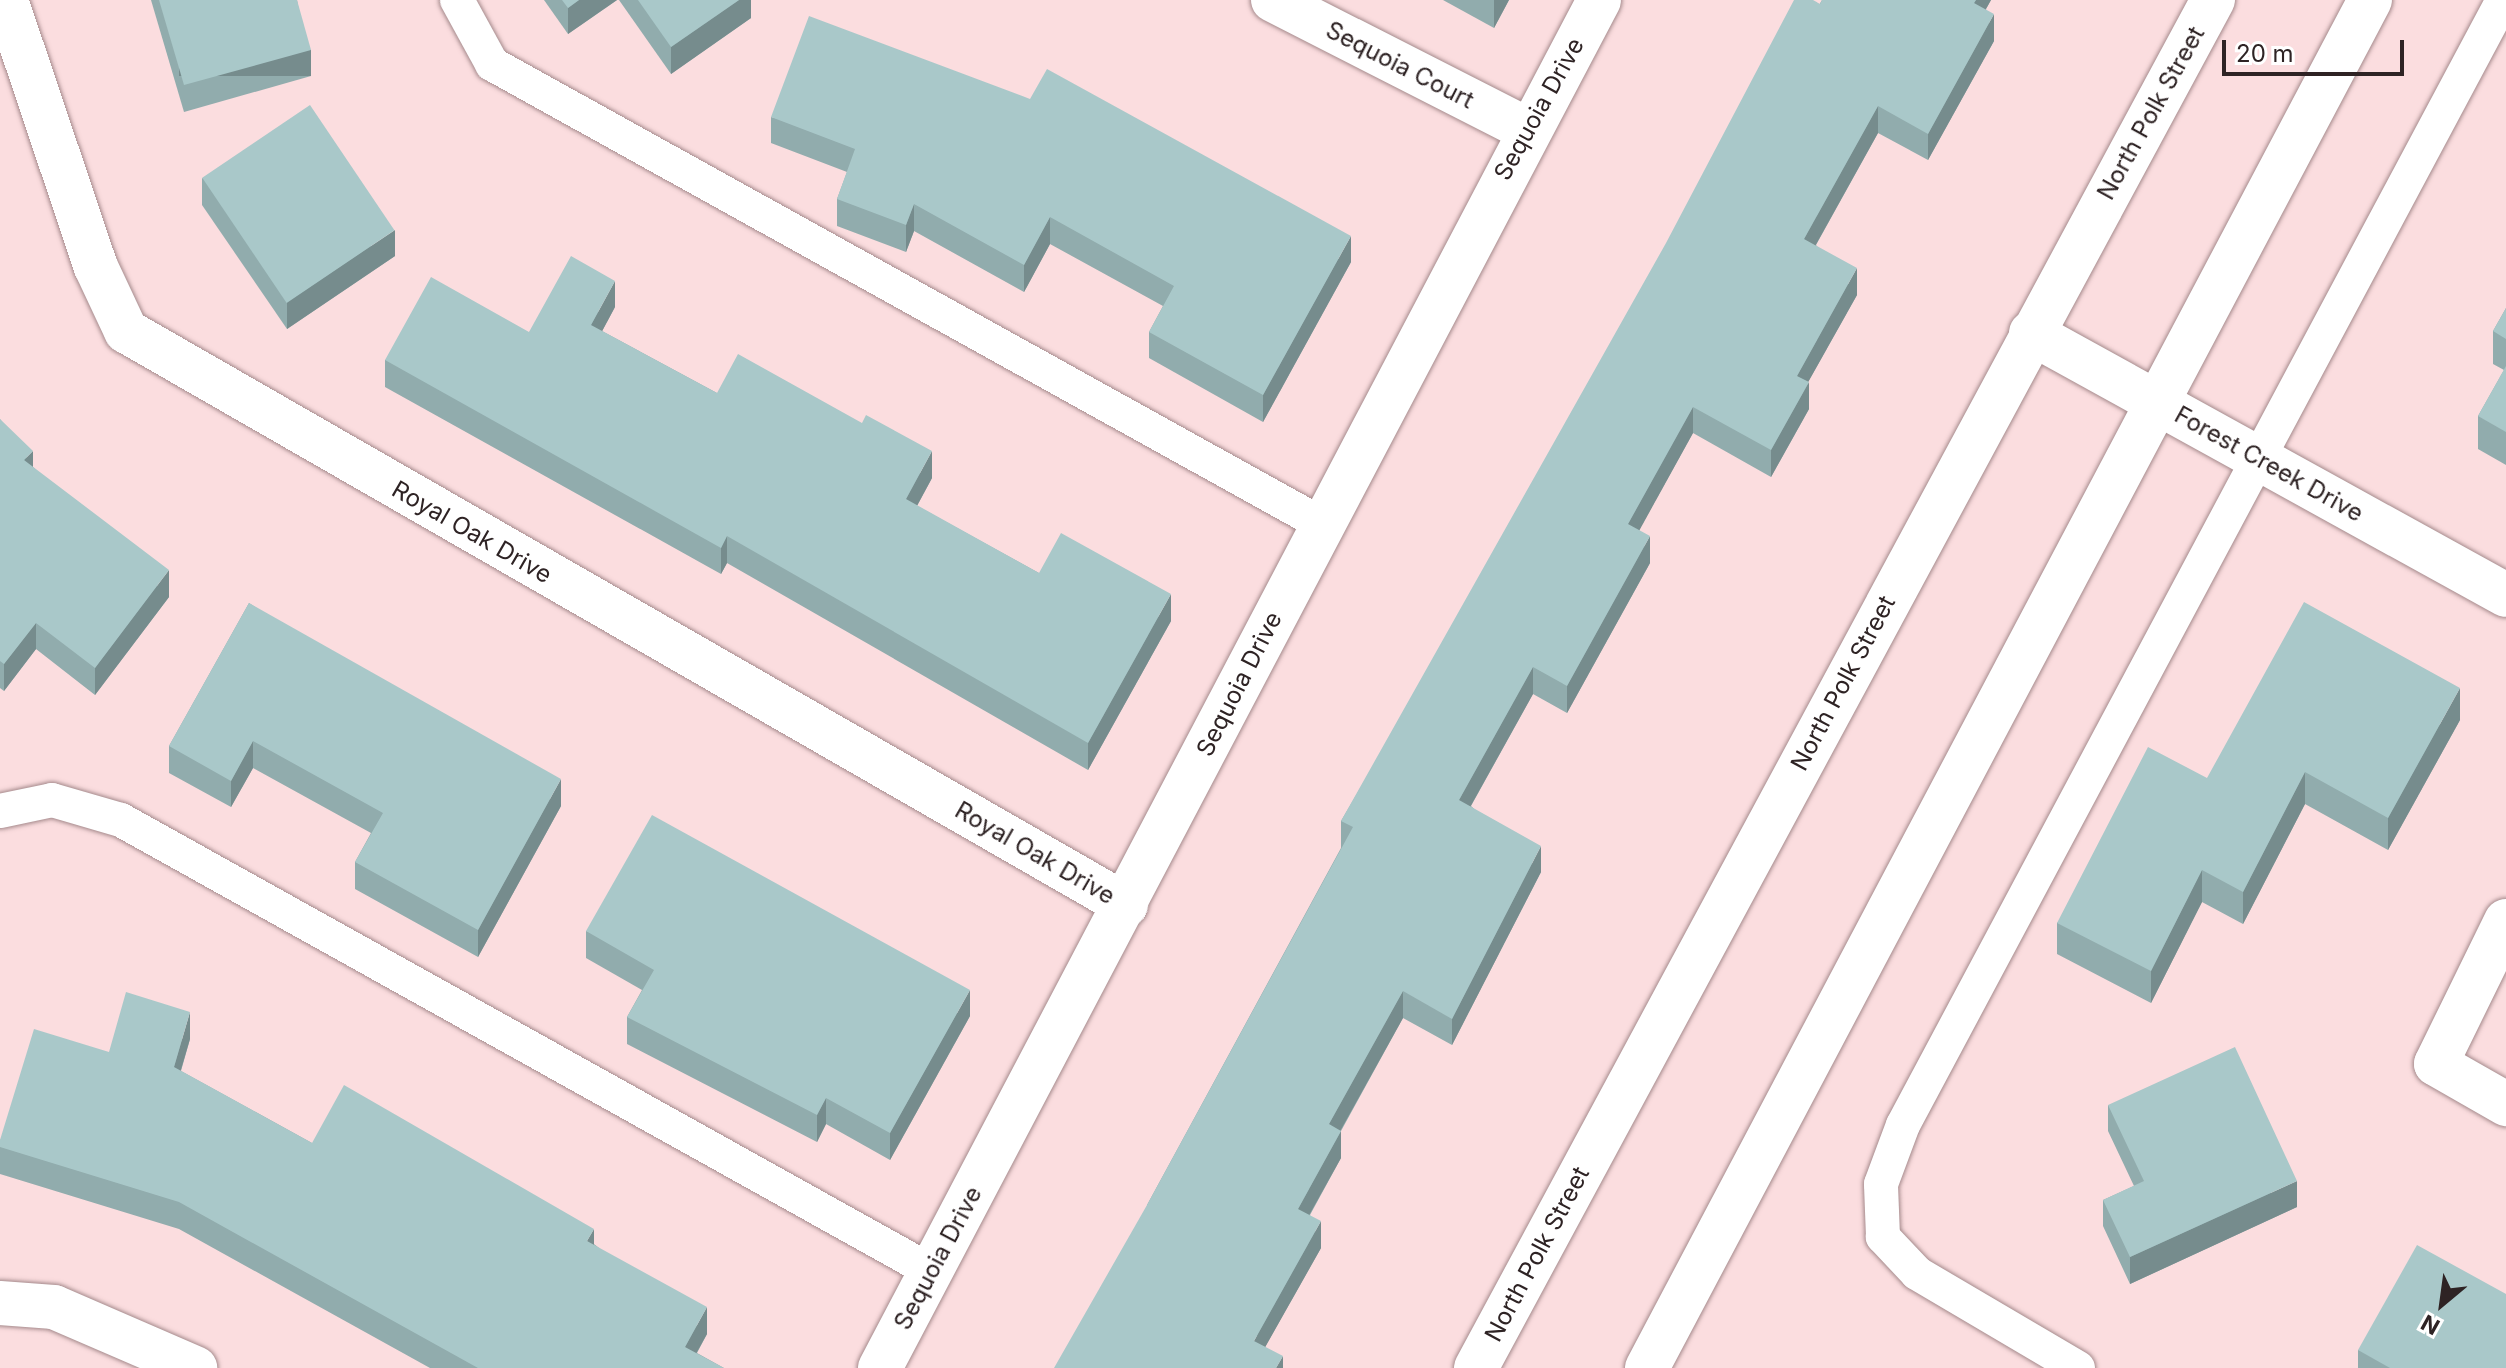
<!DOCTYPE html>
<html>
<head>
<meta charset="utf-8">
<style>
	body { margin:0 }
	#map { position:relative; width:2506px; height:1368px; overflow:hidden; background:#fbdddf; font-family:Inter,sans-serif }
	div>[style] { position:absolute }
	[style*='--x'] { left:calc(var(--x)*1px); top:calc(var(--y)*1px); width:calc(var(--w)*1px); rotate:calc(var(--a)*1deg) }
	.roads { filter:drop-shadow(0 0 2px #a58a8c) drop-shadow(0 0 2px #a58a8c) }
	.service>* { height:34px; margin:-17px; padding:0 17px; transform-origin:17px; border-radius:17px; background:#fff }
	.minor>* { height:44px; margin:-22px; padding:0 22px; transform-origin:22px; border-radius:22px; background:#fff }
	.secondary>* { height:44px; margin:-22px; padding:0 22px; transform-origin:22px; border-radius:22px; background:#fff }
	.wall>* { inset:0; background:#91acad }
	.shaded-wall>* { inset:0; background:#768c8d; transform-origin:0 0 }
	.building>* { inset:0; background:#a9c8c9; transform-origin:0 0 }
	span { translate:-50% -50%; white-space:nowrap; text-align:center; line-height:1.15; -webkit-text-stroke:6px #fff; paint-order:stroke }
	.street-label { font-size:24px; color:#2e2324 }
	.north { position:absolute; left:2402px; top:1264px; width:80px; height:80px; -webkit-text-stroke:6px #fff; paint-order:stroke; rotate:209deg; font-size:22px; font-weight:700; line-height:32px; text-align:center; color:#2e2324 }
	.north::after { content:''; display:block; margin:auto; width:28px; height:36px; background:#2e2324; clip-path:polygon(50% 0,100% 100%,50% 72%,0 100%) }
	.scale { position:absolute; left:2222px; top:40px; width:182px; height:36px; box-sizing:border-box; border:4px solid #2e2324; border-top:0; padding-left:10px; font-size:24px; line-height:28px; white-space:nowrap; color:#2e2324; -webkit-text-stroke:6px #fff; paint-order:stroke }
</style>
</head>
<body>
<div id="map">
	<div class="roads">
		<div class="service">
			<div style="--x:457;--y:0;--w:73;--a:61.3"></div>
			<div style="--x:492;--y:64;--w:949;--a:29"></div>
			<div style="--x:0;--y:811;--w:53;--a:-11.9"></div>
			<div style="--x:52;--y:800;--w:72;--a:16.2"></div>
			<div style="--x:121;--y:820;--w:927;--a:29.11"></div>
			<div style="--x:2078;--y:1368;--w:187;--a:-149.5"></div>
			<div style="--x:1917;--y:1273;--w:50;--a:-133.4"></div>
			<div style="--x:1883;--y:1237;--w:53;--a:-92.2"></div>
			<div style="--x:1881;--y:1184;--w:63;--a:-69.6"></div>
			<div style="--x:1903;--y:1125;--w:1275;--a:-61.93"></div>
		</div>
		<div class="minor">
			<div style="--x:6;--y:0;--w:282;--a:71.4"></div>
			<div style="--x:96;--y:267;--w:71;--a:64.9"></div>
			<div style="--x:126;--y:331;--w:1153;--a:29.86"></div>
			<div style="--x:1273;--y:0;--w:284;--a:27"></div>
			<div style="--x:2031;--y:333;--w:542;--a:28.88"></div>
			<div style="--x:2506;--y:921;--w:159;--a:116.1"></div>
			<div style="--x:2436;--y:1064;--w:81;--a:29.7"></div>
			<div style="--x:0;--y:1303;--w:54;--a:4.2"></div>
			<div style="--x:54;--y:1307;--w:154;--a:23.4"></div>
			<div style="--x:880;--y:1368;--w:1545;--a:-62.27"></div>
		</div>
		<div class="secondary">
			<div style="--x:1476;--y:1368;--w:1554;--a:-61.69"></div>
			<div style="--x:1647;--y:1368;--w:1547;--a:-62.14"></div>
		</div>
	</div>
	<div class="wall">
		<div style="clip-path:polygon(151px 0,297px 0,311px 76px,184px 112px)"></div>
		<div style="clip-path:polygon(544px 0,617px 0,568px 34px)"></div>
		<div style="clip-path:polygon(619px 0,751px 0,751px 18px,671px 74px)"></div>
		<div style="clip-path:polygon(1443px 0,1509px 0,1494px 28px)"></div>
		<div style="clip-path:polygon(1822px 0,1991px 0,1986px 9px,1994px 41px,1928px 160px,1878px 133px,1816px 245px,1857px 295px,1808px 382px,1809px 409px,1771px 477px,1693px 433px,1639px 530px,1650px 563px,1567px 713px,1533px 694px,1471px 806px,1541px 872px,1452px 1045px,1403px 1018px,1341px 1131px,1341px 1158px,1310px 1215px,1321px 1248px,1265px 1347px,1283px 1368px,1147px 1205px,1341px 848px,1341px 821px)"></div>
		<div style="clip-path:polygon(771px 117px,1351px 262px,1263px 422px,1149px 358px,1149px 332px,1163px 306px,1050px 244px,1024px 292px,914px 231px,906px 252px,837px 226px,837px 199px,847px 172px,771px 143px)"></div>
		<div style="clip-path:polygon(202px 178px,395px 256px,287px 329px,202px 205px)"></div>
		<div style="clip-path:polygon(615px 307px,602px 331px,717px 393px,932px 478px,917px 506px,1039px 573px,1171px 621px,1088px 770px,727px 563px,721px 574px,385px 387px,385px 360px,529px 332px)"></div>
		<div style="clip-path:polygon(2506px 308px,2506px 465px,2478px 449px,2478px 416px,2504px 370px,2493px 364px,2493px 331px)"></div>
		<div style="clip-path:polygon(0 419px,33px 467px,169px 597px,95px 695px,36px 649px,4px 691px,0 688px)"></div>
		<div style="clip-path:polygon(249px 603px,561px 806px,478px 957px,355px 889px,355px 862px,371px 833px,253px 768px,231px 807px,169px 773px,169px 746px)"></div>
		<div style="clip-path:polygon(2460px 720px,2388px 850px,2305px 804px,2243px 924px,2202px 902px,2151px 1003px,2057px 954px,2057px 923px,2207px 778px)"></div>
		<div style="clip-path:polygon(586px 931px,970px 1016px,890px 1160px,826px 1124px,817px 1142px,627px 1044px,627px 1017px,642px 990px,586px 958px)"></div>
		<div style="clip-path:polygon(190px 1039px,181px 1071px,312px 1143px,594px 1244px,707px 1334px,697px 1353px,724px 1368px,430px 1368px,179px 1229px,0 1174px,0 1140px,109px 1052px)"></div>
		<div style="clip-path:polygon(2108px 1105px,2297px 1207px,2130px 1284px,2103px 1226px,2103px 1200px,2134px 1186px,2108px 1131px)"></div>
		<div style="clip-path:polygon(2358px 1350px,2506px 1368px,2358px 1368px)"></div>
	</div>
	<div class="shaded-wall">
		<div style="clip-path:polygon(579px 0,617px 0,568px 34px,568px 8px)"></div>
		<div style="clip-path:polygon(739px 0,751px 0,751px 18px,671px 74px,671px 47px)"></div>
		<div style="clip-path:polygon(1494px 0,1509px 0,1494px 28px)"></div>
		<div style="clip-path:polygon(1976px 0,1991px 0,1974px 30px,1974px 3px)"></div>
		<div style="clip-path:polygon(1994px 14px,1994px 41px,1928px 160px,1928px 134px)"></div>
		<div style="left:311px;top:50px;width:26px;height:132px;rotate:90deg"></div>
		<div style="clip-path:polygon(1878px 106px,1878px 133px,1804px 266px,1804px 239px)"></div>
		<div style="clip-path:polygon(914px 204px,914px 231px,906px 252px,906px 225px)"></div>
		<div style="clip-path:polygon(1050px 217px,1050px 244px,1024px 292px,1024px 265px)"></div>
		<div style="clip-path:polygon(395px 230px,395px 256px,287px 329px,287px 302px)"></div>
		<div style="clip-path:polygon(1351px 236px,1351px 262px,1263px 422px,1263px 395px)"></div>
		<div style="clip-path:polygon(1857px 268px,1857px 295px,1797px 402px,1797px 376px)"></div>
		<div style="clip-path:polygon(615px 281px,615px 307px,591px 352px,591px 325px)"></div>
		<div style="clip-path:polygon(1809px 382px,1809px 409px,1771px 477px,1771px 450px)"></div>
		<div style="clip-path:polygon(1693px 407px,1693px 433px,1628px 551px,1628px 524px)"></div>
		<div style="clip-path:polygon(33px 451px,33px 477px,24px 460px)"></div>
		<div style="clip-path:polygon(932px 451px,932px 478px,906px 526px,906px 499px)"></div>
		<div style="clip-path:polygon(727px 536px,727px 563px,721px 574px,721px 548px)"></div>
		<div style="clip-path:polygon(1650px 536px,1650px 563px,1567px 713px,1567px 686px)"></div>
		<div style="clip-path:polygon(169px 570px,169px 597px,95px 695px,95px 668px)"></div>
		<div style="clip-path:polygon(1171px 594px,1171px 621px,1088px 770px,1088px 743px)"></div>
		<div style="clip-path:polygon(36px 623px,36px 649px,4px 691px,4px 664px)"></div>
		<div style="clip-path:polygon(1533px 667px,1533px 694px,1459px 827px,1459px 800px)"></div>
		<div style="clip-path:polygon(2460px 688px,2460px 720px,2388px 850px,2388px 818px)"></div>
		<div style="clip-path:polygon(253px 741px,253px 768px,231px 807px,231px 781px)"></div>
		<div style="clip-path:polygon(2305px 772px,2305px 804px,2243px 924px,2243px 892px)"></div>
		<div style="clip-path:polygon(561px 779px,561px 806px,478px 957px,478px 930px)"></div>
		<div style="clip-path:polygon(1541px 846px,1541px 872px,1452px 1045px,1452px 1019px)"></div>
		<div style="clip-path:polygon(2202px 870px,2202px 902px,2151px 1003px,2151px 971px)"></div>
		<div style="clip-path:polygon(970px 990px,970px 1016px,890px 1160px,890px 1133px)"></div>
		<div style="clip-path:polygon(1403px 991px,1403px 1018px,1329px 1151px,1329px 1124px)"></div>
		<div style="clip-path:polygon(190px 1012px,190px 1039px,174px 1093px,174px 1067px)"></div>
		<div style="clip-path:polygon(826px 1098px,826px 1124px,817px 1142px,817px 1115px)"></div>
		<div style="clip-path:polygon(1341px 1131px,1341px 1158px,1298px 1235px,1298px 1209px)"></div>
		<div style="clip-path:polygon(2297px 1181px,2297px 1207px,2130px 1284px,2130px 1257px)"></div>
		<div style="clip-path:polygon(1321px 1221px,1321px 1248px,1254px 1367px,1254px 1341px)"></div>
		<div style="clip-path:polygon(594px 1229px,594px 1256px,587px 1241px)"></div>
		<div style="clip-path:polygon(707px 1307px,707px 1334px,688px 1368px,685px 1347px)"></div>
		<div style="clip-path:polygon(1283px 1356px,1283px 1368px,1276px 1368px)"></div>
	</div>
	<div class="building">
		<div style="clip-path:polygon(159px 0,297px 0,311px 50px,184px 85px)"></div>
		<div style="clip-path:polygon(562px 0,579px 0,568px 8px)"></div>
		<div style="clip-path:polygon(638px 0,739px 0,671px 47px)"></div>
		<div style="clip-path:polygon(1794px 0,1813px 0,1820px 4px,1822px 0,1976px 0,1974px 3px,1994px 14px,1928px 134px,1878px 106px,1804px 239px,1857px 268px,1797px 376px,1809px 382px,1771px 450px,1693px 407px,1628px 524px,1650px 536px,1567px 686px,1533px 667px,1459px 800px,1541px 846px,1452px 1019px,1403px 991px,1329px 1124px,1341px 1131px,1298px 1209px,1321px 1221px,1254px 1341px,1283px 1356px,1276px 1368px,1054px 1368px,1147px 1205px,1353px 827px,1341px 821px,1666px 243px)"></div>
		<div style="clip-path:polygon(809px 16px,1030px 99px,1047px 69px,1351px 236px,1263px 395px,1149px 332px,1174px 286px,1050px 217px,1024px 265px,914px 204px,906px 225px,837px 199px,855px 149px,771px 117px)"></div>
		<div style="left:310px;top:105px;width:151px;height:130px;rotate:56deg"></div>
		<div style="clip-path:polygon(571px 256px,615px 281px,591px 325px,717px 393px,738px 354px,862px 423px,866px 415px,932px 451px,906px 499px,1039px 573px,1061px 533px,1171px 594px,1088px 743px,727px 536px,721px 548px,385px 360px,431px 277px,529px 332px)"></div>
		<div style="clip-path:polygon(2506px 308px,2506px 339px,2493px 331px)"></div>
		<div style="clip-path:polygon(2506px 366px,2506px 432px,2478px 416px)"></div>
		<div style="clip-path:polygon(0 419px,33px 451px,24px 460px,169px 570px,95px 668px,36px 623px,4px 664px,0 661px)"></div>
		<div style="clip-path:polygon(2304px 602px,2460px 688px,2388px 818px,2305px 772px,2243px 892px,2202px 870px,2151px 971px,2057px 923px,2148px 747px,2207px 778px)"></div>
		<div style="clip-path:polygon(249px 603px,561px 779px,478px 930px,355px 862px,383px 813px,253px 741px,231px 781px,169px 746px)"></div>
		<div style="clip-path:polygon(652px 815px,970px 990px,890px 1133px,826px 1098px,817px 1115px,627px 1017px,654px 970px,586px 931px)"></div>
		<div style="clip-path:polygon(126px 992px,190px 1012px,174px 1067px,312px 1143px,344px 1085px,594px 1229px,587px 1241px,707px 1307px,685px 1347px,724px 1368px,478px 1368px,179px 1202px,0 1147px,0 1140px,34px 1029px,109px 1052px)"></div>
		<div style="clip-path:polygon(2235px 1047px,2297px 1181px,2130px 1257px,2103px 1200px,2144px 1181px,2108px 1105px)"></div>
		<div style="clip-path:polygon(2417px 1245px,2506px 1294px,2506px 1368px,2390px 1368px,2358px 1350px)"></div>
	</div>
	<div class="street-label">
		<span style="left:1400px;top:65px;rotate:27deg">Sequoia Court</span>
		<span style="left:1539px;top:109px;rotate:-61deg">Sequoia Drive</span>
		<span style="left:2151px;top:113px;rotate:-61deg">North Polk Street</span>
		<span style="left:2269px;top:464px;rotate:29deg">Forest Creek Drive</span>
		<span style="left:472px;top:532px;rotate:30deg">Royal Oak Drive</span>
		<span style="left:1843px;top:683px;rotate:-62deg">North Polk Street</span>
		<span style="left:1239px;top:684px;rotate:-63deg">Sequoia Drive</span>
		<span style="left:1035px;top:853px;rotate:30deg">Royal Oak Drive</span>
		<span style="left:1537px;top:1254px;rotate:-62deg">North Polk Street</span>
		<span style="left:938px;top:1258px;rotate:-62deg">Sequoia Drive</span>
	</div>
	<div class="north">N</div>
	<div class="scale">20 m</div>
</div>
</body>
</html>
